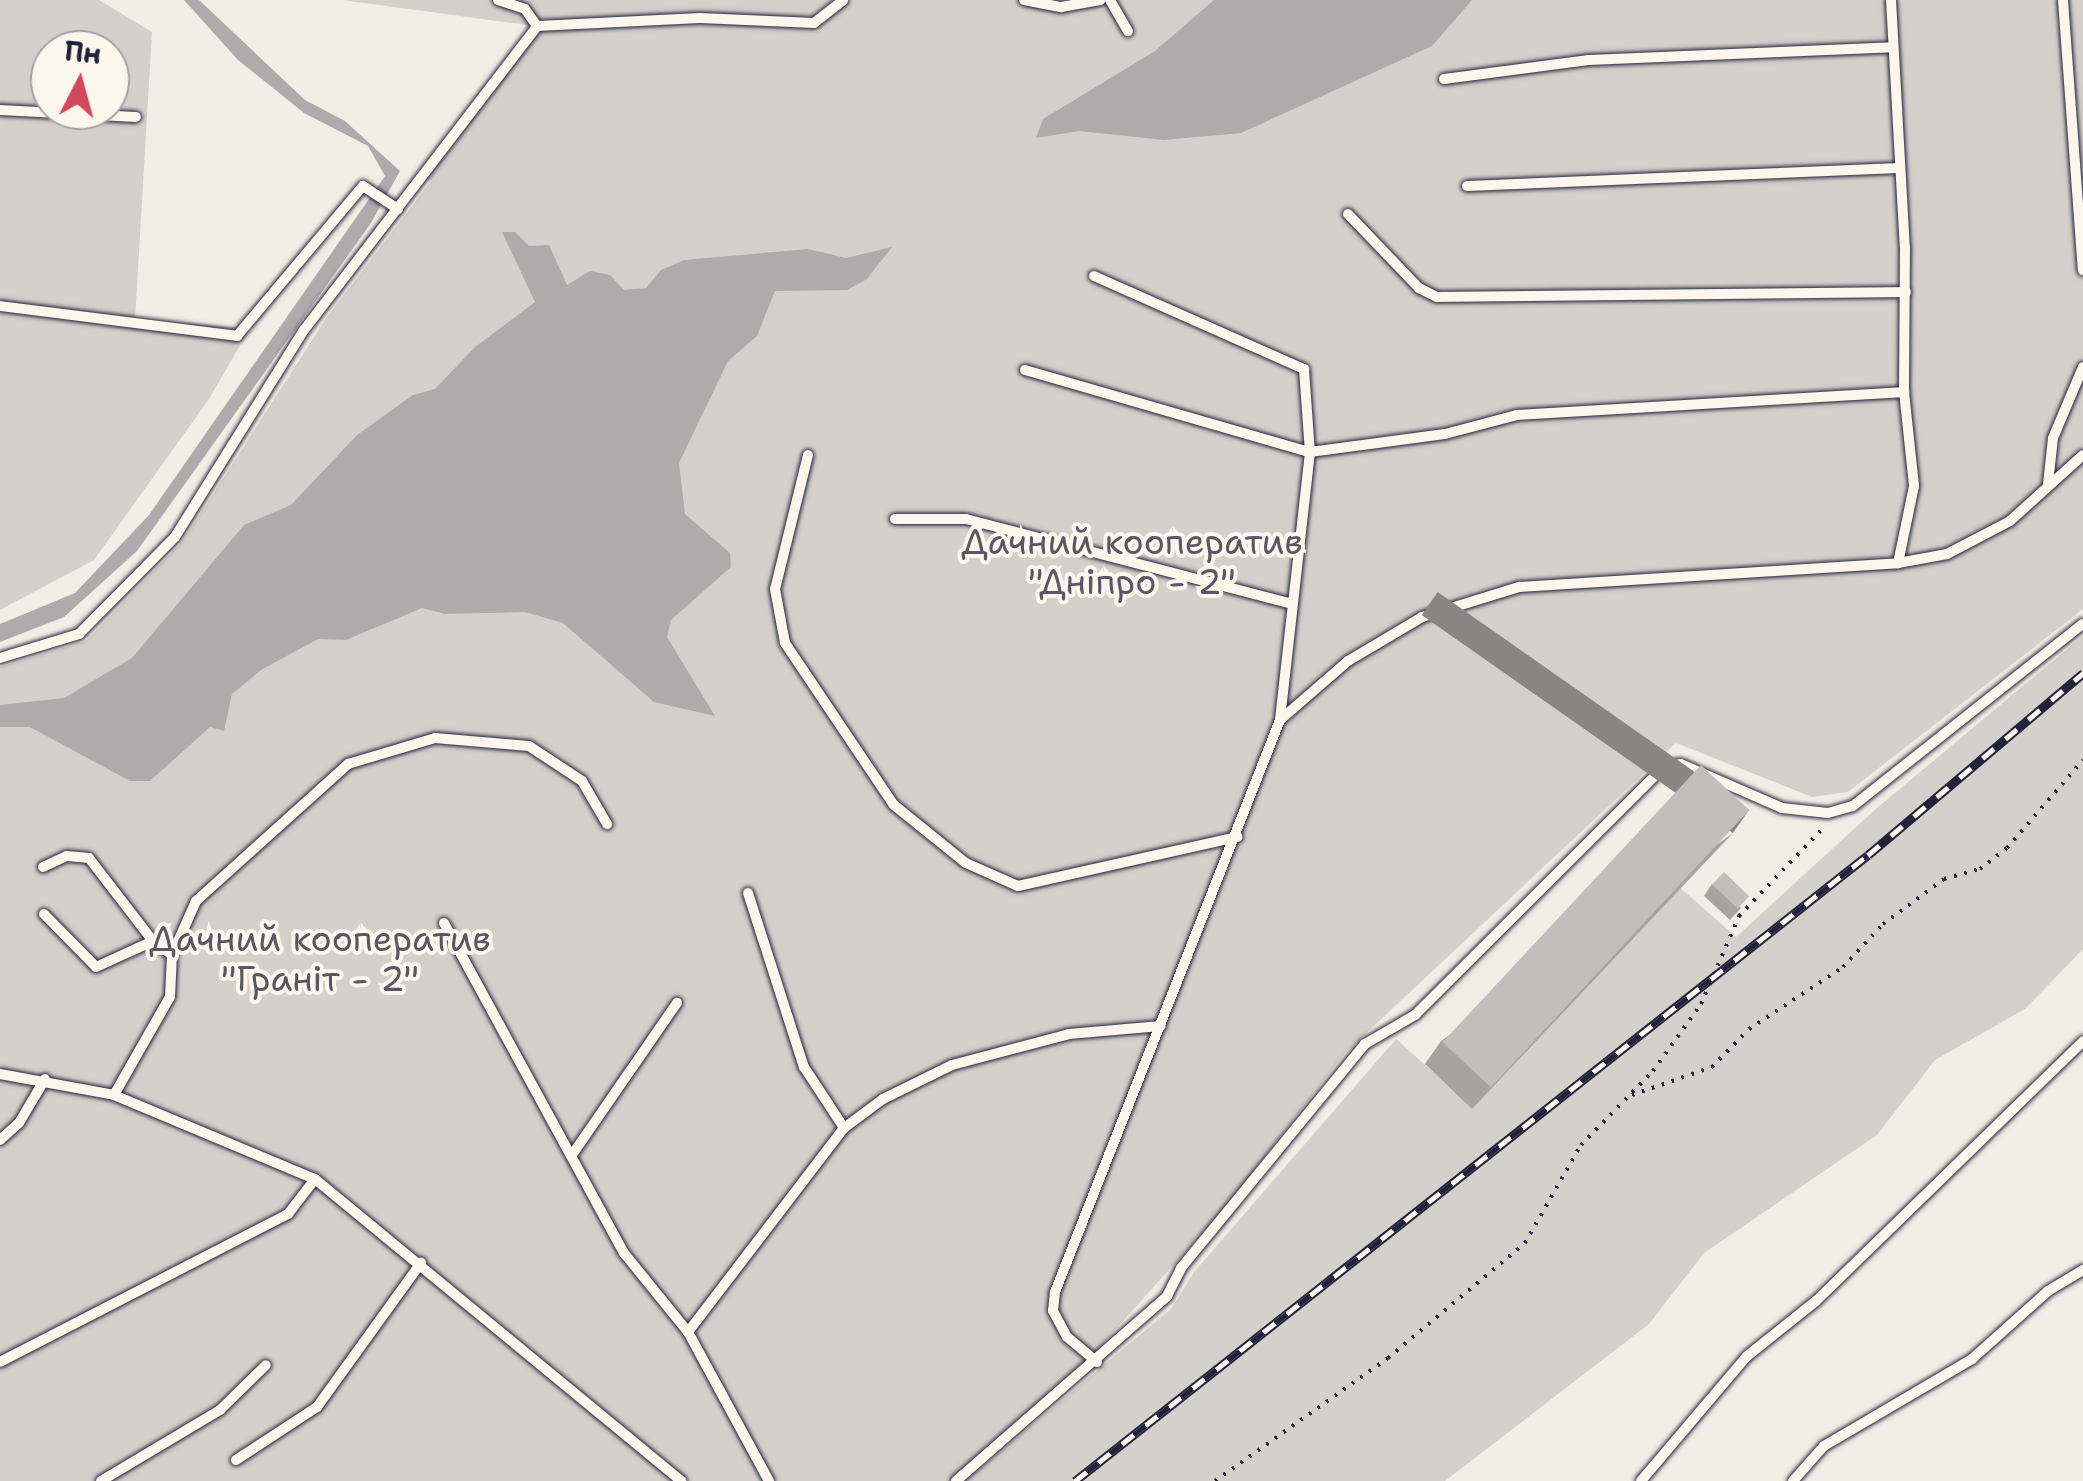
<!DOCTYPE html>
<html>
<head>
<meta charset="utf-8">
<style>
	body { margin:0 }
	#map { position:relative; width:2083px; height:1481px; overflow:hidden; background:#f2eee5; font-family:"Shantell Sans",sans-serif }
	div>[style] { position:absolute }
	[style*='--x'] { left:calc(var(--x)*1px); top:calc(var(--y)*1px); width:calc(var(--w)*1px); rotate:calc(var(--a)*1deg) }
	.green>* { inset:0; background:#d4d1cc }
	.water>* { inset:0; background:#aeabad }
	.path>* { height:4px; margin-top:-2px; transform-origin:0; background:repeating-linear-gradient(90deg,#22223b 0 2.5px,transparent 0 10.5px) }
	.roads { filter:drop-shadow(0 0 2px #22223b) drop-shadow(0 0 2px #22223b) }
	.lane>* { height:10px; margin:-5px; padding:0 5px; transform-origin:5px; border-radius:5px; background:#fbf7ec }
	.rail>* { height:9px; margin-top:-4.5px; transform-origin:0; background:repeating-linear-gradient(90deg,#fbf7ec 0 15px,#22223b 0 30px); box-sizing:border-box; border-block:2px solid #22223b }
	.wall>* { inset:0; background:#a7a3a3 }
	.shaded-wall>* { inset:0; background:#888585; transform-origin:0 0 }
	.building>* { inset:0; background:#c2bebe; transform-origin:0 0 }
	span { translate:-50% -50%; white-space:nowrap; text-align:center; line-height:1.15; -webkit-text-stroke:8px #fbf7ec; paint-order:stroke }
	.park-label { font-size:35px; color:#575766 }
	.north { position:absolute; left:30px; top:30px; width:100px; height:100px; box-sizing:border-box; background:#fbf7ec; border:2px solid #a4a2a5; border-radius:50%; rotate:6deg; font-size:28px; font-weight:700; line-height:40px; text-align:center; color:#22223b }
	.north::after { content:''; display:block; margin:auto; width:35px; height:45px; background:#d1495b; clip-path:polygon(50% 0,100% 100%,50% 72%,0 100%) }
</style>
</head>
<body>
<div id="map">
	<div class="green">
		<div style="clip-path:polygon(evenodd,0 0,99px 0,152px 32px,135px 320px,250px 328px,209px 399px,94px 560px,0 610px,0 0,50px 50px,110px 50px,110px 110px,50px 110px,50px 50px)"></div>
		<div style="clip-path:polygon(342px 0,2083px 0,2083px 609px,1848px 792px,1812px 797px,1676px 743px,1345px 1053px,1227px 1205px,1056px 1396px,951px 1481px,0 1481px,0 667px,86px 641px,183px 541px,327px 317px,432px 180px,420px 181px,535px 26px)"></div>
		<div style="clip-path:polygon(2083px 636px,2083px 949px,2025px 1009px,1935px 1060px,1877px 1135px,1704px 1253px,1649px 1324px,1445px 1481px,965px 1481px,1172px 1308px,1194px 1272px,1396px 1039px,1468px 1103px,1676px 884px,1736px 937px,1878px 807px)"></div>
	</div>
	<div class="water">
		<div style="clip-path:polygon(184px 0,199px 0,305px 100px,345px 121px,400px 171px,371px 223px,137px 551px,64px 617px,0 642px,0 624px,75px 593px,149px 515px,385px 176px,368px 146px,304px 113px,238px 60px)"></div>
		<div style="clip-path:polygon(1214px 0,1472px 0,1432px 46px,1241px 133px,1164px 140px,1079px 131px,1036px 138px,1043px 119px,1155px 51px)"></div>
		<div style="clip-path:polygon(502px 232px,515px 232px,529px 246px,549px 245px,567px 285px,590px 271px,610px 275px,624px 290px,646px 288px,661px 270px,684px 260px,808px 249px,846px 258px,892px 247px,867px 279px,847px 290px,775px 291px,757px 336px,728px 361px,679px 463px,685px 514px,730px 553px,731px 567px,671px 620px,667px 637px,715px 716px,654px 702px,563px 623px,525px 612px,445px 614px,422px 608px,346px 640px,318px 639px,261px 670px,232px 694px,224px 731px,210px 727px,150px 781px,130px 781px,30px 727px,0 727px,0 705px,64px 698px,132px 658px,244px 525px,291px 505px,357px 435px,413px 395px,435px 389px,475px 347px,535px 302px)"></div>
	</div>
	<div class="path">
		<div style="--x:1632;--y:1095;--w:85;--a:-19.3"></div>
		<div style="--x:1712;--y:1067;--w:53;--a:-45.8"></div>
		<div style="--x:1749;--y:1029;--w:113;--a:-33.4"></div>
		<div style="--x:1843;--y:967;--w:59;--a:-47.1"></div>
		<div style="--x:1883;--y:924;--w:76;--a:-36.4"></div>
		<div style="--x:1944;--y:879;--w:37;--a:-16"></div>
		<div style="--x:1980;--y:869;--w:34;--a:-38"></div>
		<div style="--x:2007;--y:848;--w:116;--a:-49.2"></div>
		<div style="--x:1215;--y:1481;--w:212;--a:-35.4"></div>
		<div style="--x:1388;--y:1358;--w:179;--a:-40"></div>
		<div style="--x:1525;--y:1243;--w:113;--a:-60.3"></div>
		<div style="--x:1581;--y:1145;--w:103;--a:-45.8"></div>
		<div style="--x:1653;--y:1071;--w:82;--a:-54.4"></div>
		<div style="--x:1701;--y:1004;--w:96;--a:-66.6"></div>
		<div style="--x:1739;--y:916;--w:124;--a:-46.3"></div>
	</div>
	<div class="roads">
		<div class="lane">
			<div style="--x:498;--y:0;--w:28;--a:18"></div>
			<div style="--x:525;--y:9;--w:21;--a:55"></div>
			<div style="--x:1024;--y:0;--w:38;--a:11"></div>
			<div style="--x:1061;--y:7;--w:40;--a:-10"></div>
			<div style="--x:1110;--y:0;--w:36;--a:60"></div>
			<div style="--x:1891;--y:0;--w:247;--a:86.8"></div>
			<div style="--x:1905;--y:247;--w:145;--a:90.4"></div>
			<div style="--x:1904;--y:392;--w:95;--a:83.9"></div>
			<div style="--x:1914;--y:486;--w:79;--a:101.7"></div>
			<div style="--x:2063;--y:0;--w:271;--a:85.8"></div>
			<div style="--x:1444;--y:79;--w:146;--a:-7.5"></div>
			<div style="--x:1589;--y:60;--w:304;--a:-2.4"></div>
			<div style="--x:0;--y:110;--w:136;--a:2.9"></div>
			<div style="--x:1467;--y:186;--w:433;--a:-2.4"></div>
			<div style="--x:1348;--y:214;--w:103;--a:46.2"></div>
			<div style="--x:1419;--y:288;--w:20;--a:27"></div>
			<div style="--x:1437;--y:297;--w:469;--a:-0.6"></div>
			<div style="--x:1094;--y:276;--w:230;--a:23.9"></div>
			<div style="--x:1304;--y:369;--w:83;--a:85.9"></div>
			<div style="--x:1310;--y:452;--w:270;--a:96.4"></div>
			<div style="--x:0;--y:306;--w:239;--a:7.2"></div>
			<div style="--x:237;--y:336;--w:196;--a:-50"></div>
			<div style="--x:363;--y:186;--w:42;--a:33.3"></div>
			<div style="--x:1025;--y:370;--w:297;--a:16.1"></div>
			<div style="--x:1310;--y:452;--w:136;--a:-7.6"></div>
			<div style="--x:1445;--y:434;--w:74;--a:-14.8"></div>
			<div style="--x:1517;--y:415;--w:388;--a:-3.4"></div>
			<div style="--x:808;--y:455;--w:138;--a:103.8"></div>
			<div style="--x:775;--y:589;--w:55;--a:79.5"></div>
			<div style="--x:785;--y:643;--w:195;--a:56.1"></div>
			<div style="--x:894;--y:805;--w:92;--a:38.9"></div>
			<div style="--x:966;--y:863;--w:57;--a:23.9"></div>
			<div style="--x:1018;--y:886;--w:225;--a:-12.6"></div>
			<div style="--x:2048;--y:484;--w:46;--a:-83.8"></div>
			<div style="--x:2053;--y:438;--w:77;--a:-67.1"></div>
			<div style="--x:895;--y:519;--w:71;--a:0"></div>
			<div style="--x:966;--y:519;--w:334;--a:14.6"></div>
			<div style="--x:0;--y:658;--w:83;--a:-16.9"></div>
			<div style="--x:79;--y:634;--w:136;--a:-45.3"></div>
			<div style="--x:175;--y:537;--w:244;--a:-58.1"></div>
			<div style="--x:304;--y:330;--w:383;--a:-52.5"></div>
			<div style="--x:537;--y:26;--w:163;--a:-2.8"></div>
			<div style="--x:700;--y:18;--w:114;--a:2.5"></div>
			<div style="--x:814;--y:23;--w:37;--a:-38"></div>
			<div style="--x:43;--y:867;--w:26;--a:-25"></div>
			<div style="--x:67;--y:856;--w:22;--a:5"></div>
			<div style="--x:89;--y:858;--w:105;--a:52.4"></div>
			<div style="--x:153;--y:941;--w:24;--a:36"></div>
			<div style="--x:748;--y:893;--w:183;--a:72.2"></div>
			<div style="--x:804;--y:1067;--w:73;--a:56.7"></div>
			<div style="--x:44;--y:914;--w:74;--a:45.5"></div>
			<div style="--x:96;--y:967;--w:63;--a:-24.5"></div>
			<div style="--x:444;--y:923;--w:376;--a:61.4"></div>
			<div style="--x:624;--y:1253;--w:102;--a:51"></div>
			<div style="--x:0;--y:1074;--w:116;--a:10.4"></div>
			<div style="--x:114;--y:1095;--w:218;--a:22.7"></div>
			<div style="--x:315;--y:1179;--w:475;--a:39.5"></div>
			<div style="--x:114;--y:1095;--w:113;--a:-60.3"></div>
			<div style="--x:170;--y:997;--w:42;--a:-87.3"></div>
			<div style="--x:172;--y:955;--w:59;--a:-66"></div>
			<div style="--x:196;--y:901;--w:205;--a:-42"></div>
			<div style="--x:348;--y:764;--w:91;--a:-16.6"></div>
			<div style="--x:435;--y:738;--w:94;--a:4.9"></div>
			<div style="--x:529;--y:746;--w:64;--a:33.4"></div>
			<div style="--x:582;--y:781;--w:50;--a:59.8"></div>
			<div style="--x:0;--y:1140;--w:25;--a:-42"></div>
			<div style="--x:19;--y:1123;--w:51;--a:-59.4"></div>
			<div style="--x:572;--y:1155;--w:185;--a:-55.4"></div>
			<div style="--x:0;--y:1362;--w:324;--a:-27.2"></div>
			<div style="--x:288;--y:1214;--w:44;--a:-52.4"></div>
			<div style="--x:1097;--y:1362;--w:39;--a:-140"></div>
			<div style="--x:1067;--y:1337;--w:30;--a:-118"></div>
			<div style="--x:1053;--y:1311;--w:19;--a:-84"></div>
			<div style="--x:1055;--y:1292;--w:615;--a:-68.53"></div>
			<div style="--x:1280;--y:720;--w:90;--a:-40.9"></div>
			<div style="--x:1348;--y:661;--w:86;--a:-30.7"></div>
			<div style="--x:1422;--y:617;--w:102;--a:-17.2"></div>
			<div style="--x:1519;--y:587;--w:380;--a:-3.6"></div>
			<div style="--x:1898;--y:563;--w:50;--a:-10.4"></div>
			<div style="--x:1947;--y:554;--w:71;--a:-27.6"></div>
			<div style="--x:2010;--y:521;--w:98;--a:-42.1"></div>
			<div style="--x:236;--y:1460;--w:97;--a:-33.2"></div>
			<div style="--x:317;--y:1407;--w:178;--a:-54.2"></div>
			<div style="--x:101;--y:1481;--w:139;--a:-30.8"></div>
			<div style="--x:220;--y:1410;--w:64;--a:-44.4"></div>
			<div style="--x:769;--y:1481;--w:170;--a:-118.5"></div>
			<div style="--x:688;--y:1332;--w:257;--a:-52.6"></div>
			<div style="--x:844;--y:1128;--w:49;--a:-36.6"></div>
			<div style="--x:883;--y:1099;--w:77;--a:-26.2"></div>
			<div style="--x:952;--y:1065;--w:121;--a:-14.8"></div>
			<div style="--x:1069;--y:1034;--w:92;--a:-5"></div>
			<div style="--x:956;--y:1481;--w:281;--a:-41.2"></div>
			<div style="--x:1167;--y:1296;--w:31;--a:-63"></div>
			<div style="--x:1181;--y:1268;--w:290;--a:-50.6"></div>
			<div style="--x:1365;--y:1044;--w:58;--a:-30.1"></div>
			<div style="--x:1415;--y:1015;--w:351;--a:-44.9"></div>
			<div style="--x:1664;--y:767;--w:17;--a:-10"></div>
			<div style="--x:1681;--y:764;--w:110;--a:23.5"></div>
			<div style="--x:1782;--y:808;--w:46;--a:6.2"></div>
			<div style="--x:1828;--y:813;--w:26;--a:-16"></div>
			<div style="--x:1853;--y:806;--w:293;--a:-38.4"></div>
			<div style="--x:1641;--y:1481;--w:162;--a:-49.7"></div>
			<div style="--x:1746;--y:1357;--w:90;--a:-38.7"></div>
			<div style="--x:1816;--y:1301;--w:373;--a:-44.2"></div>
			<div style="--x:1793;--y:1481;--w:47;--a:-48.5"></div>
			<div style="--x:1824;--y:1446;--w:172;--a:-30.4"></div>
			<div style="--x:1972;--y:1359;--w:102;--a:-41.8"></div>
			<div style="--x:2048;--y:1291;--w:41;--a:-31"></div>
		</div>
	</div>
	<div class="rail">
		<div style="--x:1075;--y:1481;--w:1010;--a:-38.29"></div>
		<div style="--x:1868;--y:855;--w:282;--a:-40.2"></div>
	</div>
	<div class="wall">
		<div style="clip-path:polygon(1733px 833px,1472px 1109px,1425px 1064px,1441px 1041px)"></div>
		<div style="clip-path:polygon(1712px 884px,1741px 908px,1730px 920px,1704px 896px)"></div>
	</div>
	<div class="shaded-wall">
		<div style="left:1749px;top:810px;width:28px;height:380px;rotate:125deg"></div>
	</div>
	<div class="building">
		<div style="left:1701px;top:765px;width:66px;height:379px;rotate:43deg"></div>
		<div style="left:1724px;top:872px;width:35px;height:17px;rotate:44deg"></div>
	</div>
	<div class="park-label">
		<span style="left:1132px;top:562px">Дачний кооператив<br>"Дніпро - 2"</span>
		<span style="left:320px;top:959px">Дачний кооператив<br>"Граніт - 2"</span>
	</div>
	<div class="north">Пн</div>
</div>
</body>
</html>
